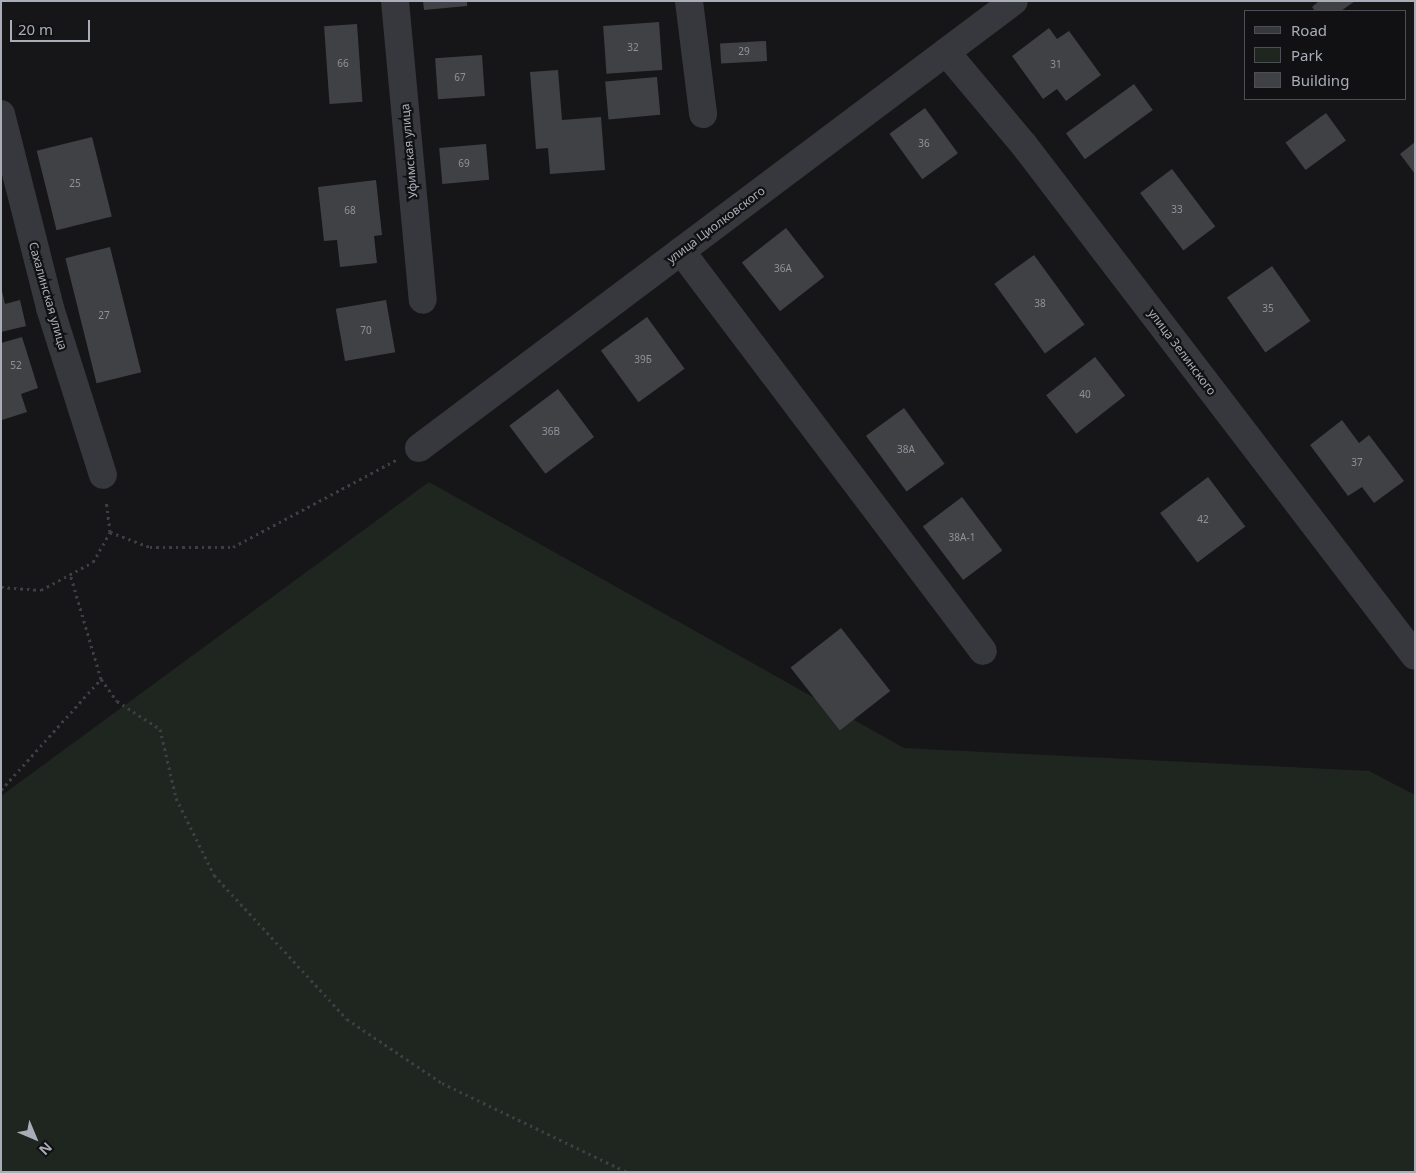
<!DOCTYPE html>
<html>
<head>
<meta charset="utf-8">
<style>
	body { margin:0 }
	#map { position:relative; width:1416px; height:1173px; overflow:hidden; background:#161618; font-family:"Noto Sans",sans-serif }
	div>[style] { position:absolute }
	[style*='--x'] { left:calc(var(--x)*1px); top:calc(var(--y)*1px); width:calc(var(--w)*1px); rotate:calc(var(--a)*1deg) }
	.green>* { inset:0; background:#1e261f }
	.building>* { inset:0; background:#404145; transform-origin:0 0 }
	.path>* { height:3px; margin-top:-1.5px; transform-origin:0; background:repeating-linear-gradient(90deg,#3d3f44 0 2.5px,transparent 0 6.5px) }
	.minor>* { height:28px; margin:-14px; padding:0 14px; transform-origin:14px; border-radius:14px; background:#37383d }
	span { translate:-50% -50%; white-space:nowrap; text-align:center; line-height:1.15; -webkit-text-stroke:4.5px #111113; paint-order:stroke }
	.number-label { font-size:10px; color:#8e929b }
	.number-label span { -webkit-text-stroke-width:0 }
	.street-label { font-size:12px; color:#a8adb8 }
	.frame { position:absolute; inset:0; border:2px solid #a8adb8; pointer-events:none }
	.legend { position:absolute; left:1244px; top:10px; width:162px; height:90px; box-sizing:border-box; background:#111113; border:1px solid #4d4f55; margin:0; padding:6px 9px; list-style:none; font-size:15px; color:#a8adb8 }
	.legend li { display:flex; align-items:center; gap:10px; height:25px }
	.legend b { width:25px; border:1px solid #4d4f55 }
	.north { position:absolute; left:10px; top:1113px; width:50px; height:50px; -webkit-text-stroke:4px #111113; paint-order:stroke; rotate:135deg; font-size:14px; font-weight:700; line-height:20px; text-align:center; color:#a8adb8 }
	.north::after { content:''; display:block; margin:auto; width:18px; height:22px; background:#a8adb8; clip-path:polygon(50% 0,100% 100%,50% 72%,0 100%) }
	.scale { position:absolute; left:10px; top:20px; width:80px; height:22px; box-sizing:border-box; border:2px solid #a8adb8; border-top:0; padding-left:6px; font-size:15px; line-height:18px; white-space:nowrap; color:#a8adb8; -webkit-text-stroke:4px #111113; paint-order:stroke }
</style>
</head>
<body>
<div id="map">
	<div class="green">
		<div style="clip-path:polygon(429px 482px,904px 748px,1369px 771px,1415px 795px,1415px 1172px,1px 1172px,1px 796px)"></div>
	</div>
	<div class="building">
		<div style="clip-path:polygon(423px 1px,467px 1px,467px 6px,424px 10px)"></div>
		<div style="clip-path:polygon(1319px 1px,1355px 1px,1341px 11px,1315px 11px,1312px 7px)"></div>
		<div style="left:659px;top:22px;width:48px;height:56px;rotate:86deg"></div>
		<div style="left:357px;top:24px;width:78px;height:33px;rotate:86deg"></div>
		<div style="clip-path:polygon(1049px 28px,1057px 39px,1069px 31px,1101px 75px,1066px 101px,1057px 89px,1043px 99px,1012px 56px)"></div>
		<div style="left:766px;top:41px;width:20px;height:46px;rotate:87deg"></div>
		<div style="left:482px;top:55px;width:41px;height:47px;rotate:86deg"></div>
		<div style="clip-path:polygon(558px 70px,562px 120px,601px 117px,605px 170px,550px 174px,548px 148px,536px 149px,530px 72px)"></div>
		<div style="left:657px;top:77px;width:38px;height:52px;rotate:85deg"></div>
		<div style="left:1134px;top:84px;width:32px;height:84px;rotate:54deg"></div>
		<div style="left:925px;top:108px;width:56px;height:44px;rotate:54deg"></div>
		<div style="left:1326px;top:113px;width:34px;height:50px;rotate:54deg"></div>
		<div style="left:92px;top:137px;width:82px;height:57px;rotate:76deg"></div>
		<div style="clip-path:polygon(1415px 142px,1415px 174px,1400px 154px)"></div>
		<div style="left:486px;top:144px;width:36px;height:47px;rotate:85deg"></div>
		<div style="left:1172px;top:169px;width:72px;height:40px;rotate:53deg"></div>
		<div style="clip-path:polygon(376px 180px,382px 235px,374px 236px,377px 263px,340px 267px,337px 240px,324px 241px,318px 187px)"></div>
		<div style="left:786px;top:228px;width:62px;height:56px;rotate:52deg"></div>
		<div style="left:110px;top:247px;width:129px;height:46px;rotate:76deg"></div>
		<div style="left:1034px;top:255px;width:86px;height:49px;rotate:54deg"></div>
		<div style="left:1272px;top:266px;width:67px;height:55px;rotate:55deg"></div>
		<div style="clip-path:polygon(2px 291px,5px 304px,20px 300px,26px 326px,1px 332px)"></div>
		<div style="left:386px;top:300px;width:53px;height:51px;rotate:80deg"></div>
		<div style="left:647px;top:317px;width:64px;height:57px;rotate:54deg"></div>
		<div style="clip-path:polygon(22px 337px,38px 388px,21px 394px,27px 412px,2px 420px,1px 343px)"></div>
		<div style="left:1095px;top:357px;width:49px;height:62px;rotate:52deg"></div>
		<div style="left:558px;top:389px;width:60px;height:61px;rotate:53deg"></div>
		<div style="left:904px;top:408px;width:69px;height:47px;rotate:54deg"></div>
		<div style="clip-path:polygon(1342px 420px,1359px 443px,1369px 435px,1404px 481px,1374px 503px,1362px 487px,1348px 496px,1310px 445px)"></div>
		<div style="left:1208px;top:477px;width:62px;height:60px;rotate:53deg"></div>
		<div style="left:962px;top:497px;width:67px;height:49px;rotate:53deg"></div>
		<div style="left:841px;top:628px;width:80px;height:64px;rotate:52deg"></div>
	</div>
	<div class="path">
		<div style="--x:110;--y:532;--w:43;--a:20.6"></div>
		<div style="--x:150;--y:547;--w:83;--a:0"></div>
		<div style="--x:233;--y:547;--w:185;--a:-28.1"></div>
		<div style="--x:1;--y:587;--w:40;--a:4.3"></div>
		<div style="--x:41;--y:590;--w:59;--a:-28.3"></div>
		<div style="--x:93;--y:562;--w:34;--a:-60"></div>
		<div style="--x:110;--y:532;--w:32;--a:-97"></div>
		<div style="--x:101;--y:679;--w:27;--a:54"></div>
		<div style="--x:117;--y:701;--w:51;--a:33.1"></div>
		<div style="--x:160;--y:729;--w:71;--a:76.9"></div>
		<div style="--x:176;--y:798;--w:86;--a:63.7"></div>
		<div style="--x:214;--y:875;--w:196;--a:47.3"></div>
		<div style="--x:347;--y:1019;--w:115;--a:34"></div>
		<div style="--x:442;--y:1083;--w:205;--a:25.7"></div>
		<div style="--x:1;--y:790;--w:149;--a:-48"></div>
		<div style="--x:101;--y:679;--w:109;--a:-106.4"></div>
	</div>
	<div class="minor">
		<div style="--x:395;--y:1;--w:300;--a:84.7"></div>
		<div style="--x:689;--y:1;--w:114;--a:82.9"></div>
		<div style="--x:946;--y:52;--w:121;--a:50"></div>
		<div style="--x:1024;--y:145;--w:643;--a:52.58"></div>
		<div style="--x:1;--y:114;--w:200;--a:75.8"></div>
		<div style="--x:50;--y:308;--w:175;--a:72.4"></div>
		<div style="--x:681;--y:251;--w:501;--a:52.95"></div>
		<div style="--x:419;--y:448;--w:744;--a:-36.92"></div>
	</div>
	<div class="number-label">
		<span style="left:633px;top:48px">32</span>
		<span style="left:744px;top:52px">29</span>
		<span style="left:343px;top:64px">66</span>
		<span style="left:1056px;top:65px">31</span>
		<span style="left:460px;top:78px">67</span>
		<span style="left:924px;top:144px">36</span>
		<span style="left:464px;top:164px">69</span>
		<span style="left:75px;top:184px">25</span>
		<span style="left:1177px;top:210px">33</span>
		<span style="left:350px;top:211px">68</span>
		<span style="left:783px;top:269px">36А</span>
		<span style="left:1040px;top:304px">38</span>
		<span style="left:1268px;top:309px">35</span>
		<span style="left:104px;top:316px">27</span>
		<span style="left:366px;top:331px">70</span>
		<span style="left:643px;top:360px">39Б</span>
		<span style="left:16px;top:366px">52</span>
		<span style="left:1085px;top:395px">40</span>
		<span style="left:551px;top:432px">36В</span>
		<span style="left:906px;top:450px">38А</span>
		<span style="left:1357px;top:463px">37</span>
		<span style="left:1203px;top:520px">42</span>
		<span style="left:962px;top:538px">38А-1</span>
	</div>
	<div class="street-label">
		<span style="left:409px;top:151px;rotate:-95deg">Уфимская улица</span>
		<span style="left:716px;top:225px;rotate:-37deg">улица Циолковского</span>
		<span style="left:48px;top:296px;rotate:74deg">Сахалинская улица</span>
		<span style="left:1182px;top:352px;rotate:53deg">улица Зелинского</span>
	</div>
	<div class="frame"></div>
	<ul class="legend">
	<li><b style="height:6px;background:#37383d"></b>Road</li>
	<li><b style="height:14px;background:#1e261f"></b>Park</li>
	<li><b style="height:14px;background:#404145"></b>Building</li>
	</ul>
	<div class="north">N</div>
	<div class="scale">20 m</div>
</div>
</body>
</html>
